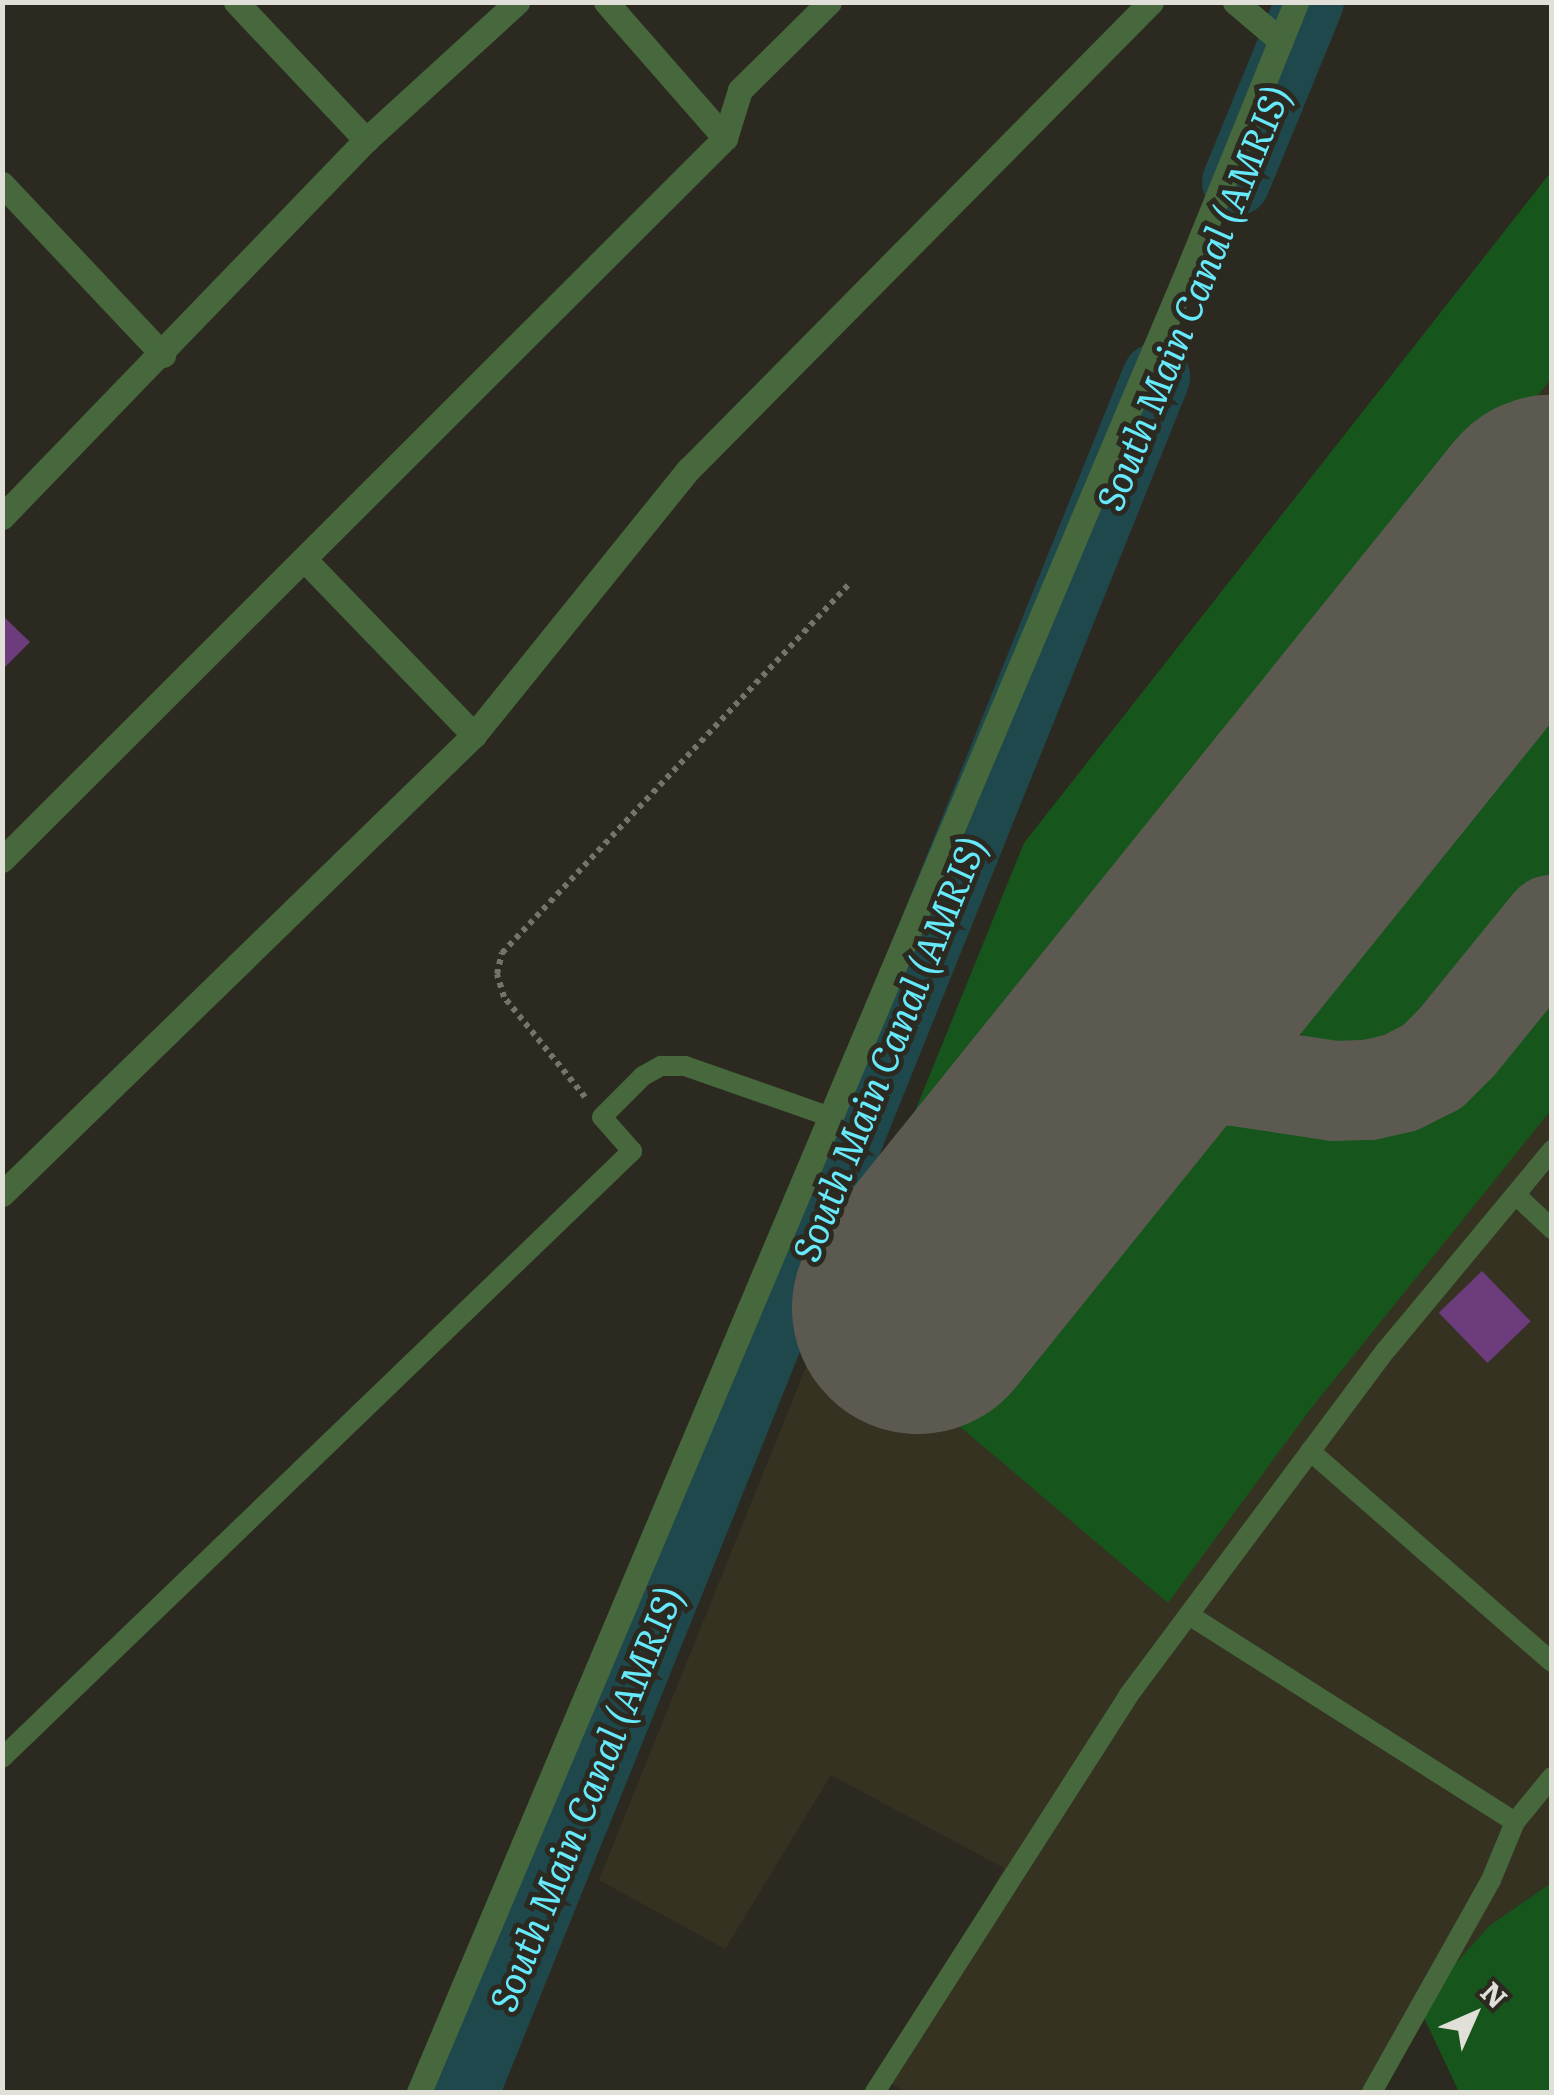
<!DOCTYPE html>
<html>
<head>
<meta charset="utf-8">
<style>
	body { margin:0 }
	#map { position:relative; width:1554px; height:2095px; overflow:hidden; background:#2c2a20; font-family:Literata,serif }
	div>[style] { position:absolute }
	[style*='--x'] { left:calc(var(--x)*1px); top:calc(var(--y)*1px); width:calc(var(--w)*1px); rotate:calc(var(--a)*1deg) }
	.built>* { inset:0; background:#363222 }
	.green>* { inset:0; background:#16551b }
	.river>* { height:68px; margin:-34px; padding:0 34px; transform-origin:34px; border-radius:34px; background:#1f484d }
	.taxiway>* { height:100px; margin:-50px; padding:0 50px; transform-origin:50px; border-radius:50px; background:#5c5a50 }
	.runway>* { height:252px; margin:-126px; padding:0 126px; transform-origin:126px; border-radius:126px; background:#5c5a50 }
	.building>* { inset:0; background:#6c3c7d; transform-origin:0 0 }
	.path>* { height:6px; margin-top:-3px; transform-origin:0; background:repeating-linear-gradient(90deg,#75736a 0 5px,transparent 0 10px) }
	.service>* { height:20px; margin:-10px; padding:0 10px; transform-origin:10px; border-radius:10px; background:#46683c }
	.minor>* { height:25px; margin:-12.5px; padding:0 12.5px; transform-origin:12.5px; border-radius:12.5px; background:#46683c }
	span { translate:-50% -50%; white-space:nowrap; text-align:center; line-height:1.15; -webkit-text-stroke:10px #2c2a20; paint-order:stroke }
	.water-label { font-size:38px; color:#66e9fa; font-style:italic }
	.frame { position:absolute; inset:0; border:5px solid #e0dfd8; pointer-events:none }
	.north { position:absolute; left:1424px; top:1965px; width:100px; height:100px; -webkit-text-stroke:8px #2c2a20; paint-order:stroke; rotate:45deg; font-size:28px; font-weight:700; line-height:40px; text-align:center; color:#e0dfd8 }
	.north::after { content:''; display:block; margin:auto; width:35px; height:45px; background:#e0dfd8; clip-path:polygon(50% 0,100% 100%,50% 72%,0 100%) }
</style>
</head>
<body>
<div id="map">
	<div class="built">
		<div style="clip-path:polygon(1551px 172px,1551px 1883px,1489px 1926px,1418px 2005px,1361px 2092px,906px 2092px,886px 2080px,1004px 1868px,831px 1775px,725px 1949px,599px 1880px,816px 1342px,833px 1318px,1024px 843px)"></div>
	</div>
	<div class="green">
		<div style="clip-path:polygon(1551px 172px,1551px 379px,872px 1217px,1024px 843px)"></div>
		<div style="clip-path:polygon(1551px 661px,1551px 879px,1403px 1057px,1377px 1064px,1316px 1047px,1292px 1025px,1281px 996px)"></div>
		<div style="clip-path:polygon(1551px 974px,1551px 1110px,1309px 1411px,1168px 1603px,945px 1414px,1184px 1116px,1210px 1103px,1236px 1098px,1296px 1111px,1413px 1112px,1438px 1101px,1464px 1079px)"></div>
		<div style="clip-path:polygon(1551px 1883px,1551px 2092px,1459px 2092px,1418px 2005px,1489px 1926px)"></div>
	</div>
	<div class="river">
		<div style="--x:1236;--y:182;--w:195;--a:-67.7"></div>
		<div style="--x:465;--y:2092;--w:1849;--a:-68.05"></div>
	</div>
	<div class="taxiway">
		<div style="--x:1229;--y:1075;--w:107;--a:8.6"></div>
		<div style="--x:1335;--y:1091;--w:34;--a:-2"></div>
		<div style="--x:1369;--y:1090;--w:32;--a:-13"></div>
		<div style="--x:1400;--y:1083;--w:36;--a:-27"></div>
		<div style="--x:1432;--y:1067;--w:35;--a:-45"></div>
		<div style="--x:1457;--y:1042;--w:151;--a:-50.9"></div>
		<div style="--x:1089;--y:1095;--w:141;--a:-8.1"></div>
		<div style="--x:1229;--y:1075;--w:141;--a:-94.1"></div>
	</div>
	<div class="runway">
		<div style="--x:918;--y:1308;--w:1011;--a:-51.15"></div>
	</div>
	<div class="building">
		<div style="clip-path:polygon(2px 615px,30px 642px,2px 670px)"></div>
		<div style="left:1482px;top:1271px;width:70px;height:60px;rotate:46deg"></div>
	</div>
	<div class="path">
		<div style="--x:585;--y:1097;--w:129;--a:-129"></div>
		<div style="--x:504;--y:997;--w:24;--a:-107"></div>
		<div style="--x:497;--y:974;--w:22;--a:-77"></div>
		<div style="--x:502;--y:953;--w:509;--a:-46.75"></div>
	</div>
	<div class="service">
		<div style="--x:1516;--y:1195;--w:50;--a:43.4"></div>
		<div style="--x:1310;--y:1451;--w:321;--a:41.1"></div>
		<div style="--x:1189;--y:1615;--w:386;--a:32.4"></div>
		<div style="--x:2;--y:1758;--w:875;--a:-43.93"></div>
		<div style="--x:632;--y:1151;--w:45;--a:-131.4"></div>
		<div style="--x:602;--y:1117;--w:58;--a:-45"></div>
		<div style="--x:643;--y:1076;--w:21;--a:-29"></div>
		<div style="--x:661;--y:1066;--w:24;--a:0"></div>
		<div style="--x:685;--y:1066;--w:151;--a:19.3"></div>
		<div style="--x:875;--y:2092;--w:470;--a:-57.4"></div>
		<div style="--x:1128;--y:1696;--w:433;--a:-53.3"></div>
		<div style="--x:1387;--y:1349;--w:259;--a:-50.3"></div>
		<div style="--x:1372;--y:2092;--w:243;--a:-60.7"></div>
		<div style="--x:1491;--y:1880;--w:63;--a:-67.5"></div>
		<div style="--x:1515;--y:1822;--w:58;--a:-50.6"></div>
	</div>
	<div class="minor">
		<div style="--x:236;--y:2;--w:190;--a:46.7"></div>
		<div style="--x:606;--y:2;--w:181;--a:48.8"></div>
		<div style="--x:1235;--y:2;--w:60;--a:40.3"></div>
		<div style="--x:2;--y:184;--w:235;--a:46.7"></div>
		<div style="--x:2;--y:517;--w:524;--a:-46.01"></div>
		<div style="--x:366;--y:140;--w:205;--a:-42.4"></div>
		<div style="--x:304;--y:559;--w:245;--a:46"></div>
		<div style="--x:2;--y:860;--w:1022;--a:-44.96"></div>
		<div style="--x:725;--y:138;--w:50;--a:-72.6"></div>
		<div style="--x:740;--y:90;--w:125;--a:-44.7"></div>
		<div style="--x:2;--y:1194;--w:658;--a:-44.2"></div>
		<div style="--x:474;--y:735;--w:342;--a:-51.1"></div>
		<div style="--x:689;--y:469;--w:657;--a:-45.31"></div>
		<div style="--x:419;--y:2092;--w:1983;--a:-67.12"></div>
		<div style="--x:1190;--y:265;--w:284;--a:-68"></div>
	</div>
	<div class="water-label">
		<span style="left:1191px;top:297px;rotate:-68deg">South Main Canal (AMRIS)</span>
		<span style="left:887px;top:1048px;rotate:-68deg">South Main Canal (AMRIS)</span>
		<span style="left:584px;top:1798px;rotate:-68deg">South Main Canal (AMRIS)</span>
	</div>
	<div class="frame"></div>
	<div class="north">N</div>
</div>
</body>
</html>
